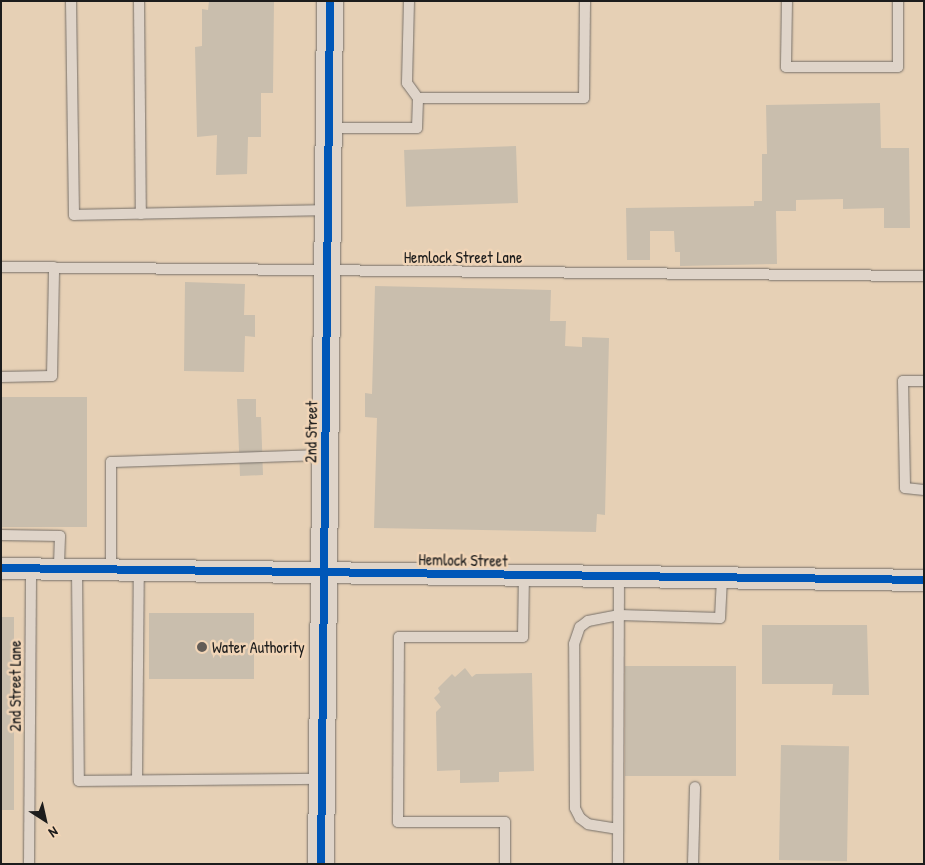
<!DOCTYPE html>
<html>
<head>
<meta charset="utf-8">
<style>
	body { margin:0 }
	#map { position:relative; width:925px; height:865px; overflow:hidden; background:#e4d4c4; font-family:"Patrick Hand",sans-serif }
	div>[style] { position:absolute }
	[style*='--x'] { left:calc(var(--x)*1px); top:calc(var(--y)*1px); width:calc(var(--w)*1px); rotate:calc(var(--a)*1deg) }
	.built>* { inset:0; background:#e6d0b5; transform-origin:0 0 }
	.building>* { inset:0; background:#c9bead; transform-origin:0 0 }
	.roads { filter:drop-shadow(0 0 1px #766f68) drop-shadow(0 0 1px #766f68) }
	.service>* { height:10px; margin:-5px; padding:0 5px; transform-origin:5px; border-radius:5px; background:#dfd4c9 }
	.minor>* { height:21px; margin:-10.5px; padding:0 10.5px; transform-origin:10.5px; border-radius:10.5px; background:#dfd4c9 }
	.tertiary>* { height:26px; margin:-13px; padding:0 13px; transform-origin:13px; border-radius:13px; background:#dfd4c9 }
	.cycleway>* { height:8px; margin:-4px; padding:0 4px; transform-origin:4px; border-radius:4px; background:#0057b8 }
	.dots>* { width:14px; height:14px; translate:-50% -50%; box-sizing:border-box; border:2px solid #f1d5b7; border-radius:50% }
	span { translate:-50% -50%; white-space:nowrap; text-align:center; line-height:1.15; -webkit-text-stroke:5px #f1d5b7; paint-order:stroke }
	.street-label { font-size:16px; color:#1c1c1c }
	.poi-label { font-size:16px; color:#1c1c1c }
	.left { translate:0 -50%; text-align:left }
	.frame { position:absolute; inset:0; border:2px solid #1c1c1c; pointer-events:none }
	.north { position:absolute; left:20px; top:795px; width:50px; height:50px; -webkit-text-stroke:4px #f1d5b7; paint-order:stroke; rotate:145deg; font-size:14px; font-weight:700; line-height:20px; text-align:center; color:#1c1c1c }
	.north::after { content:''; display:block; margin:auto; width:18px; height:22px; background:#1c1c1c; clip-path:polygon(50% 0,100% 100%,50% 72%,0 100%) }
</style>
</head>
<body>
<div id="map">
	<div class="built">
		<div style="left:1px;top:1px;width:923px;height:863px"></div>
	</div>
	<div class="building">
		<div style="clip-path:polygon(209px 1px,274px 1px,273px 93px,261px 93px,261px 137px,248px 137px,247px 174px,216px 175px,217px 135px,197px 137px,195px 47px,202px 46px,202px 9px,208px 10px)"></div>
		<div style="clip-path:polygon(880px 103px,881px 148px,909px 148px,910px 228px,884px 228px,884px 208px,843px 209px,843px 199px,796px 200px,796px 211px,776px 211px,777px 264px,680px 266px,680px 252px,675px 252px,674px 231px,650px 231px,650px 260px,627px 260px,626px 208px,754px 206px,754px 201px,762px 201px,762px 154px,767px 154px,766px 105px)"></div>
		<div style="left:516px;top:146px;width:57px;height:112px;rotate:88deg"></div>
		<div style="clip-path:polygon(185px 282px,245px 284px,244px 315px,255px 315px,255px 337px,245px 336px,244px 372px,184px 371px)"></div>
		<div style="clip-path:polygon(375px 286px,551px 290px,550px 321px,566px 321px,565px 346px,582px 347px,582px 337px,609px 338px,605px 515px,597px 514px,596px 532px,374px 528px,377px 418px,365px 417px,365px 393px,372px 394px)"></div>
		<div style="left:87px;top:397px;width:130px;height:86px;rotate:90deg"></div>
		<div style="clip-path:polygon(237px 399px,256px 399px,256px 417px,261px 417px,263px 475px,240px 476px)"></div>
		<div style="left:254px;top:613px;width:66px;height:105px;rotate:90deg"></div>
		<div style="left:1px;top:617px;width:13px;height:193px"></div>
		<div style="clip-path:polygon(762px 625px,867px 625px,869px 695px,832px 695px,833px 684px,762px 684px)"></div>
		<div style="left:625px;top:666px;width:111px;height:110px"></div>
		<div style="clip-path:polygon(465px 668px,472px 677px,476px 674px,532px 673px,534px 771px,499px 772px,499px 782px,460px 783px,460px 770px,437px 771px,436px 712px,441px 707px,434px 698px,440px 692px,438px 688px,452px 674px,455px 677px)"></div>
		<div style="left:781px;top:745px;width:68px;height:115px;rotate:1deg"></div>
	</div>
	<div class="roads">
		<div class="service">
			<div style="--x:71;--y:1;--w:214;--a:89.2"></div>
			<div style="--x:74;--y:215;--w:253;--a:-1.1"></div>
			<div style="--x:139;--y:1;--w:213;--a:89.5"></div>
			<div style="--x:409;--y:1;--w:82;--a:91.4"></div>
			<div style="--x:407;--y:83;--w:19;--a:54"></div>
			<div style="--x:787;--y:1;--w:66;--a:90.9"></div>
			<div style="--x:786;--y:67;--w:112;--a:0"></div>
			<div style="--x:898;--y:67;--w:66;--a:-90"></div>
			<div style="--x:330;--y:128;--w:87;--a:0"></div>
			<div style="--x:417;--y:128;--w:30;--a:-88"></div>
			<div style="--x:418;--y:98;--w:166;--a:0"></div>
			<div style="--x:584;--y:98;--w:97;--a:-89.4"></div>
			<div style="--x:1;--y:267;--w:923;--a:0.56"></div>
			<div style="--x:1;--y:377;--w:51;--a:-1.1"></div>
			<div style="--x:52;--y:376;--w:109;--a:-88.9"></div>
			<div style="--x:924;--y:381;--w:21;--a:180"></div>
			<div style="--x:903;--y:381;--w:107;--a:88.9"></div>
			<div style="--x:905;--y:488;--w:19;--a:6"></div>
			<div style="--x:1;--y:535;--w:59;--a:1"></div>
			<div style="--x:60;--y:536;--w:32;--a:92"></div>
			<div style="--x:77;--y:568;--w:213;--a:89.5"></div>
			<div style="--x:79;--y:781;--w:243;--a:-0.5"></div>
			<div style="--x:111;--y:568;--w:106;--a:-90"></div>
			<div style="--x:111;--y:462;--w:213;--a:-1.9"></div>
			<div style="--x:137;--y:780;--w:211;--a:-89.5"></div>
			<div style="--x:618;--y:829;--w:30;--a:-171"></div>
			<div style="--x:588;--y:824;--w:10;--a:-143"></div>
			<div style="--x:580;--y:818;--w:11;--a:-117"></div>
			<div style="--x:575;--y:808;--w:164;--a:-90.3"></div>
			<div style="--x:574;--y:644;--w:18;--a:-71"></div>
			<div style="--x:580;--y:627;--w:10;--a:-37"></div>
			<div style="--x:588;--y:621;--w:32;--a:-11"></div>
			<div style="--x:619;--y:615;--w:101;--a:1.7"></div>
			<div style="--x:720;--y:618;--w:40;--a:-87.1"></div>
			<div style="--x:29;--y:864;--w:296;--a:-89.6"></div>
			<div style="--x:505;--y:864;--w:42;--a:-90"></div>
			<div style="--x:505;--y:822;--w:107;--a:180"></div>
			<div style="--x:398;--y:822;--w:185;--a:-89.7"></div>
			<div style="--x:399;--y:637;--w:124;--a:0"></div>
			<div style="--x:523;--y:637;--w:62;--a:-89.1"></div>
			<div style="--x:618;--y:864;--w:287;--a:-89.8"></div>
			<div style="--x:693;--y:864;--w:77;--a:-88.5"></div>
		</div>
		<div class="minor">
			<div style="--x:1;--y:568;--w:923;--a:0.74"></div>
		</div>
		<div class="tertiary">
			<div style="--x:321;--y:864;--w:863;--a:-89.4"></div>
		</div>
	</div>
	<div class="cycleway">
		<div style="--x:1;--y:568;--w:923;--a:0.74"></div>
		<div style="--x:321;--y:864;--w:863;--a:-89.4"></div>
	</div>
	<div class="dots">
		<div style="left:202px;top:647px;background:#625c57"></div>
	</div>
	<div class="street-label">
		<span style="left:463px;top:257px">Hemlock Street Lane</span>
		<span style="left:311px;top:432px;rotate:-89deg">2nd Street</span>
		<span style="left:463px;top:560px;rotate:1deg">Hemlock Street</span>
		<span style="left:15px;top:686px;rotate:-90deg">2nd Street Lane</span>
	</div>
	<div class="poi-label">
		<span class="left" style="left:212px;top:647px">Water Authority</span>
	</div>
	<div class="frame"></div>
	<div class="north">N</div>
</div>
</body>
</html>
